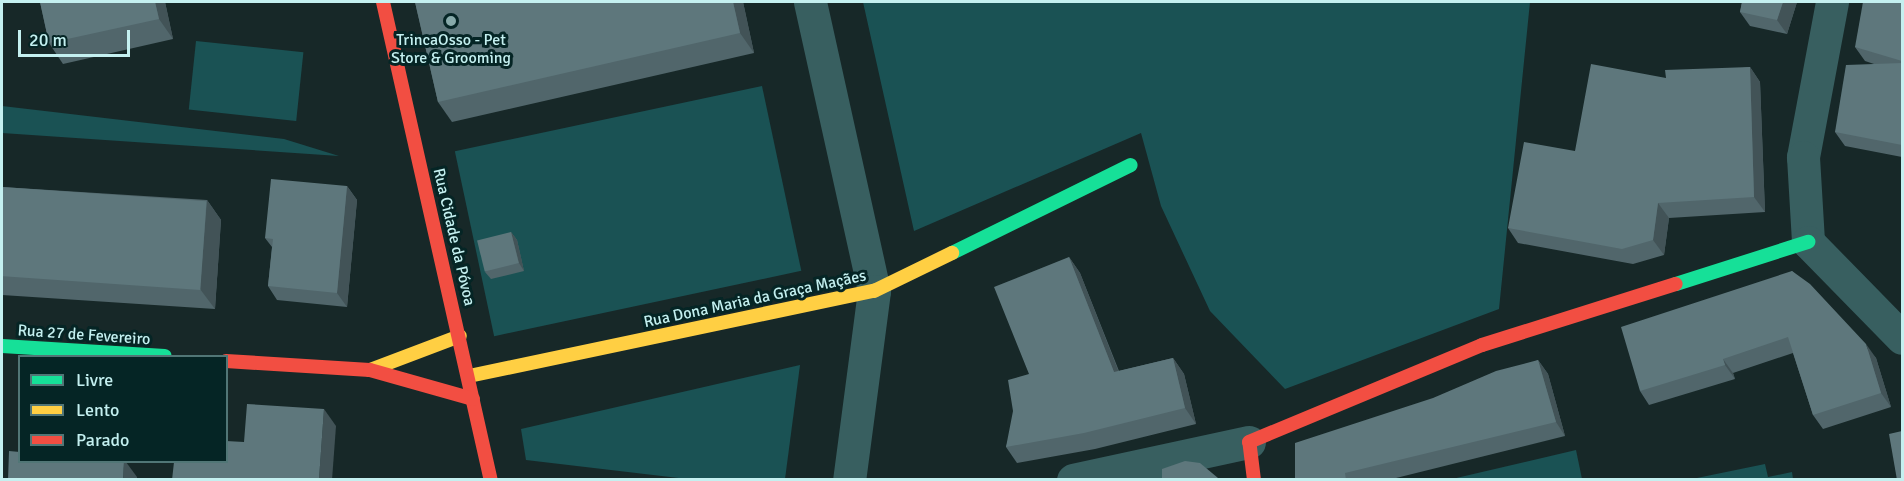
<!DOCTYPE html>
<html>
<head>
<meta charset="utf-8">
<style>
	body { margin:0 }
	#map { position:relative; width:1904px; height:481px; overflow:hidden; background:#172828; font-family:Signika,sans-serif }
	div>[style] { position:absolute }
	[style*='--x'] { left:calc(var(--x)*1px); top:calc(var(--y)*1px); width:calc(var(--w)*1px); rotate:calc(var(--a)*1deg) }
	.green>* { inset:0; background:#1a5254; transform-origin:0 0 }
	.street>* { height:33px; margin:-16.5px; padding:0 16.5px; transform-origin:16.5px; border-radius:16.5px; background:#385f60 }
	.fast>* { height:14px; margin:-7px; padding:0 7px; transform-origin:7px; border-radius:7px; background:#16e098 }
	.slow>* { height:14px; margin:-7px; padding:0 7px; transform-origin:7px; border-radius:7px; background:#ffcf43 }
	.jam>* { height:14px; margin:-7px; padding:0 7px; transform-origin:7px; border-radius:7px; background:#f24e42 }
	.wall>* { inset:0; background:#51666b }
	.shaded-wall>* { inset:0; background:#425357 }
	.building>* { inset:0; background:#5e777c; transform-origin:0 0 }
	.dots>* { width:16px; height:16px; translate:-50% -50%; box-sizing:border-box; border:3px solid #052525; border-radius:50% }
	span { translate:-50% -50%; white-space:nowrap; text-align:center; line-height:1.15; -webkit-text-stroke:6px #052525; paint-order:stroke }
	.poi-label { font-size:16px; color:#c4f0f0 }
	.street-label { font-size:16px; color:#c4f0f0 }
	.frame { position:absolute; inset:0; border:3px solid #c4f0f0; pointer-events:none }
	.legend { position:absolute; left:18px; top:355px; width:210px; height:108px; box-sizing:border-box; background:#052525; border:2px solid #517676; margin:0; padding:8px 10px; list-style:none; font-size:18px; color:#c4f0f0 }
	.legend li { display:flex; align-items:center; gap:12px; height:30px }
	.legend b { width:30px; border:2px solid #517676 }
	.scale { position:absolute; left:18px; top:30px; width:112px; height:27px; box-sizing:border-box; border:3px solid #c4f0f0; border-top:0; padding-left:8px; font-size:18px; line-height:21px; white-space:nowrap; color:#c4f0f0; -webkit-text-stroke:4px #052525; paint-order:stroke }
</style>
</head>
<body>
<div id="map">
	<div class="green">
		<div style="clip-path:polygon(863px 2px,1530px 2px,1499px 309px,1285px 389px,1210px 311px,1161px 206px,1141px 133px,914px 231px)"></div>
		<div style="left:196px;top:41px;width:108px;height:69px;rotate:6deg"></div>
		<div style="left:762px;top:86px;width:189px;height:314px;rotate:78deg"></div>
		<div style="clip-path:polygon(2px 106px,284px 139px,339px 156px,2px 133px)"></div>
		<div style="clip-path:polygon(800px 365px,785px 479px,687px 479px,526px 460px,521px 429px)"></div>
		<div style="clip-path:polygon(1576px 450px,1582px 479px,1452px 479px)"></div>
		<div style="clip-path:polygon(1765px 464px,1768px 477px,1792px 472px,1793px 479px,1692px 479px)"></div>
	</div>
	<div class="street">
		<div style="--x:810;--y:2;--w:296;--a:77.5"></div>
		<div style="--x:874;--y:291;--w:191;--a:97.5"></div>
		<div style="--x:1832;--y:2;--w:158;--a:100.6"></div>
		<div style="--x:1803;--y:157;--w:85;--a:86.6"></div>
		<div style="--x:1808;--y:242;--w:134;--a:45.6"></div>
		<div style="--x:1073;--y:480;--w:180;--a:-12.2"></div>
	</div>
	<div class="fast">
		<div style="--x:952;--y:253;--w:199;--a:-26.2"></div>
		<div style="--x:1676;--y:284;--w:139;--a:-17.7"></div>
		<div style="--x:2;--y:346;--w:163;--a:3.5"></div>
	</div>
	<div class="slow">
		<div style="--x:370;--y:370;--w:96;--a:-20.7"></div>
		<div style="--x:469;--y:376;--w:414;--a:-11.9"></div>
		<div style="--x:874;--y:291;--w:87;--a:-26"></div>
	</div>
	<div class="jam">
		<div style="--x:383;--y:2;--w:490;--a:77.3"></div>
		<div style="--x:226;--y:361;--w:144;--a:3.6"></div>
		<div style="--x:370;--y:370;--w:107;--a:15.7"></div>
		<div style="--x:1254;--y:480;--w:38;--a:-97"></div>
		<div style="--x:1249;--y:442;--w:252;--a:-22.6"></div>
		<div style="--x:1482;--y:345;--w:203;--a:-17.5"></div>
	</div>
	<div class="wall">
		<div style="clip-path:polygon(40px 2px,165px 2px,173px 39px,63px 64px,49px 43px)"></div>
		<div style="clip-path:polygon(415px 2px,743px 2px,754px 53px,452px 122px,438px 102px)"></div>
		<div style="clip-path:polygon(1742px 2px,1797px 2px,1787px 34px,1750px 26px,1740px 12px)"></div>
		<div style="clip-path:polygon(1902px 2px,1902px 157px,1845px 146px,1835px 132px,1874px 64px,1865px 61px,1855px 47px)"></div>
		<div style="clip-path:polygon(1750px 67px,1760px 82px,1765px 212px,1669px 218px,1664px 255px,1633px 264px,1518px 243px,1508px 228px,1575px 151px,1666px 78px)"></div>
		<div style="clip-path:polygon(347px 186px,357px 200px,347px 307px,277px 300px,268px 286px,272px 247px,265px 238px)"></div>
		<div style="clip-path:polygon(2px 187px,207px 200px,221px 220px,215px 309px,2px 295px)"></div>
		<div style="clip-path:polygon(511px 232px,517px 240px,524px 271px,491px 279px,485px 272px)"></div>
		<div style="clip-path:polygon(1069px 257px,1080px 273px,1119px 371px,1173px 358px,1184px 374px,1196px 424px,1095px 449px,1017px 463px,1006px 447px,1029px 374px)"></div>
		<div style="clip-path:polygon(1792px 271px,1876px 358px,1891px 407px,1823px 429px,1813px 415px,1793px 353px,1733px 373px,1735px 379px,1649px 405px,1640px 391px)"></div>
		<div style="clip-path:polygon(1538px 360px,1548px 374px,1565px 436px,1388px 480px,1295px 480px)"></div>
	</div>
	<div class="shaded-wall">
		<div style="clip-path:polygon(155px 2px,165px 2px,173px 39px,159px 19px)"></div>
		<div style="clip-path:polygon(733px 2px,743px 2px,754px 53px,740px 33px)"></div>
		<div style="clip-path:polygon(1783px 2px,1797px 2px,1787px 34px,1777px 20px)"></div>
		<div style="clip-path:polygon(1750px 67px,1760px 82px,1765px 212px,1754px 197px)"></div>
		<div style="clip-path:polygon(347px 186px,357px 200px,347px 307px,337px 293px)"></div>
		<div style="clip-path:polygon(207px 200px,221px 220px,215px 309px,200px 289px)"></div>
		<div style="clip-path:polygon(1658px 203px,1669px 218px,1664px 255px,1653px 240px)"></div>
		<div style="clip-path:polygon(511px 232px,517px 240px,524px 271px,519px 263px)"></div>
		<div style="clip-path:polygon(1069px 257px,1080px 273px,1125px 388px,1114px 372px)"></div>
		<div style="clip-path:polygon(1866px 344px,1876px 358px,1891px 407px,1881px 393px)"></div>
		<div style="clip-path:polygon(1173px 358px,1184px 374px,1196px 424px,1185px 408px)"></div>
		<div style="clip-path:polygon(1723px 359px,1733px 373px,1735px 379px,1725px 365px)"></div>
		<div style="clip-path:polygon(1538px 360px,1548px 374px,1565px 436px,1556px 422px)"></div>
		<div style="clip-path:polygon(324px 409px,336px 426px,332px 480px,319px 479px)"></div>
		<div style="clip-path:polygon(124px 462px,126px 462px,137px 477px,137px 480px,123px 480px)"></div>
	</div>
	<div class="building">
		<div style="clip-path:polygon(40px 2px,155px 2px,159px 19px,49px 43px)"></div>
		<div style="clip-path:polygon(415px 2px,733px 2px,740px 33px,438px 102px)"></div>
		<div style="clip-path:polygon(1742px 2px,1783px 2px,1777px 20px,1740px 12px)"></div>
		<div style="clip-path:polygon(1863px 2px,1902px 2px,1902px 61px,1855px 47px)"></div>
		<div style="clip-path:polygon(1902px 63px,1902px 145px,1835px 132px,1846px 65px)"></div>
		<div style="clip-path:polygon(1591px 64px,1666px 78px,1665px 70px,1750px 67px,1754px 197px,1658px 203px,1653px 240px,1622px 249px,1508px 228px,1524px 142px,1575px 151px)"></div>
		<div style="clip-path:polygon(271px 179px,347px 186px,337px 293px,268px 286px,273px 239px,265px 238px)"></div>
		<div style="left:2px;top:187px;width:205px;height:89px;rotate:4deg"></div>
		<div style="left:511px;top:232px;width:32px;height:35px;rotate:76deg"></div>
		<div style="clip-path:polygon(1069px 257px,1114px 372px,1173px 358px,1185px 408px,1084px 433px,1006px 447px,1013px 411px,1008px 380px,1029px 374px,994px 287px)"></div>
		<div style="clip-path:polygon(1792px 271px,1810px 284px,1866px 344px,1881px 393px,1813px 415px,1788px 337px,1723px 359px,1725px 365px,1640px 391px,1621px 327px)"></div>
		<div style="clip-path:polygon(1538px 360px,1556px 422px,1345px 473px,1346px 480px,1295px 480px,1295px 443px,1433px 398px,1496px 371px)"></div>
		<div style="clip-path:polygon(247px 404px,324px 409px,319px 479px,341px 480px,172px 480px,174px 462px,226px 462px,226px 441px,244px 442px)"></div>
		<div style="clip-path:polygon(1902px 431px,1902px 480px,1897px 480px,1889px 434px)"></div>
		<div style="clip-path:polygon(9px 451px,20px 452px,20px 462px,124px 462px,123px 480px,8px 480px)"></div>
		<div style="clip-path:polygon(1185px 461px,1200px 463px,1218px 478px,1218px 480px,1162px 480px,1162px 469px)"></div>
	</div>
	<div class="dots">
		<div style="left:451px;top:21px;background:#87aaaa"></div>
	</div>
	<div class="poi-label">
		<span style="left:451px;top:49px">TrincaOsso - Pet<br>Store &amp; Grooming</span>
	</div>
	<div class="street-label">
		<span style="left:454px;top:237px;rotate:77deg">Rua Cidade da Póvoa</span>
		<span style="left:755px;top:299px;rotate:-12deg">Rua Dona Maria da Graça Maçães</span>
		<span style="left:84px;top:335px;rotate:4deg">Rua 27 de Fevereiro</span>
	</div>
	<div class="frame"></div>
	<ul class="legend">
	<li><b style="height:8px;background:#16e098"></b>Livre</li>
	<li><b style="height:8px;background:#ffcf43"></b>Lento</li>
	<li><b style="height:8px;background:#f24e42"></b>Parado</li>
	</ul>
	<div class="scale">20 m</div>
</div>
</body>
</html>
